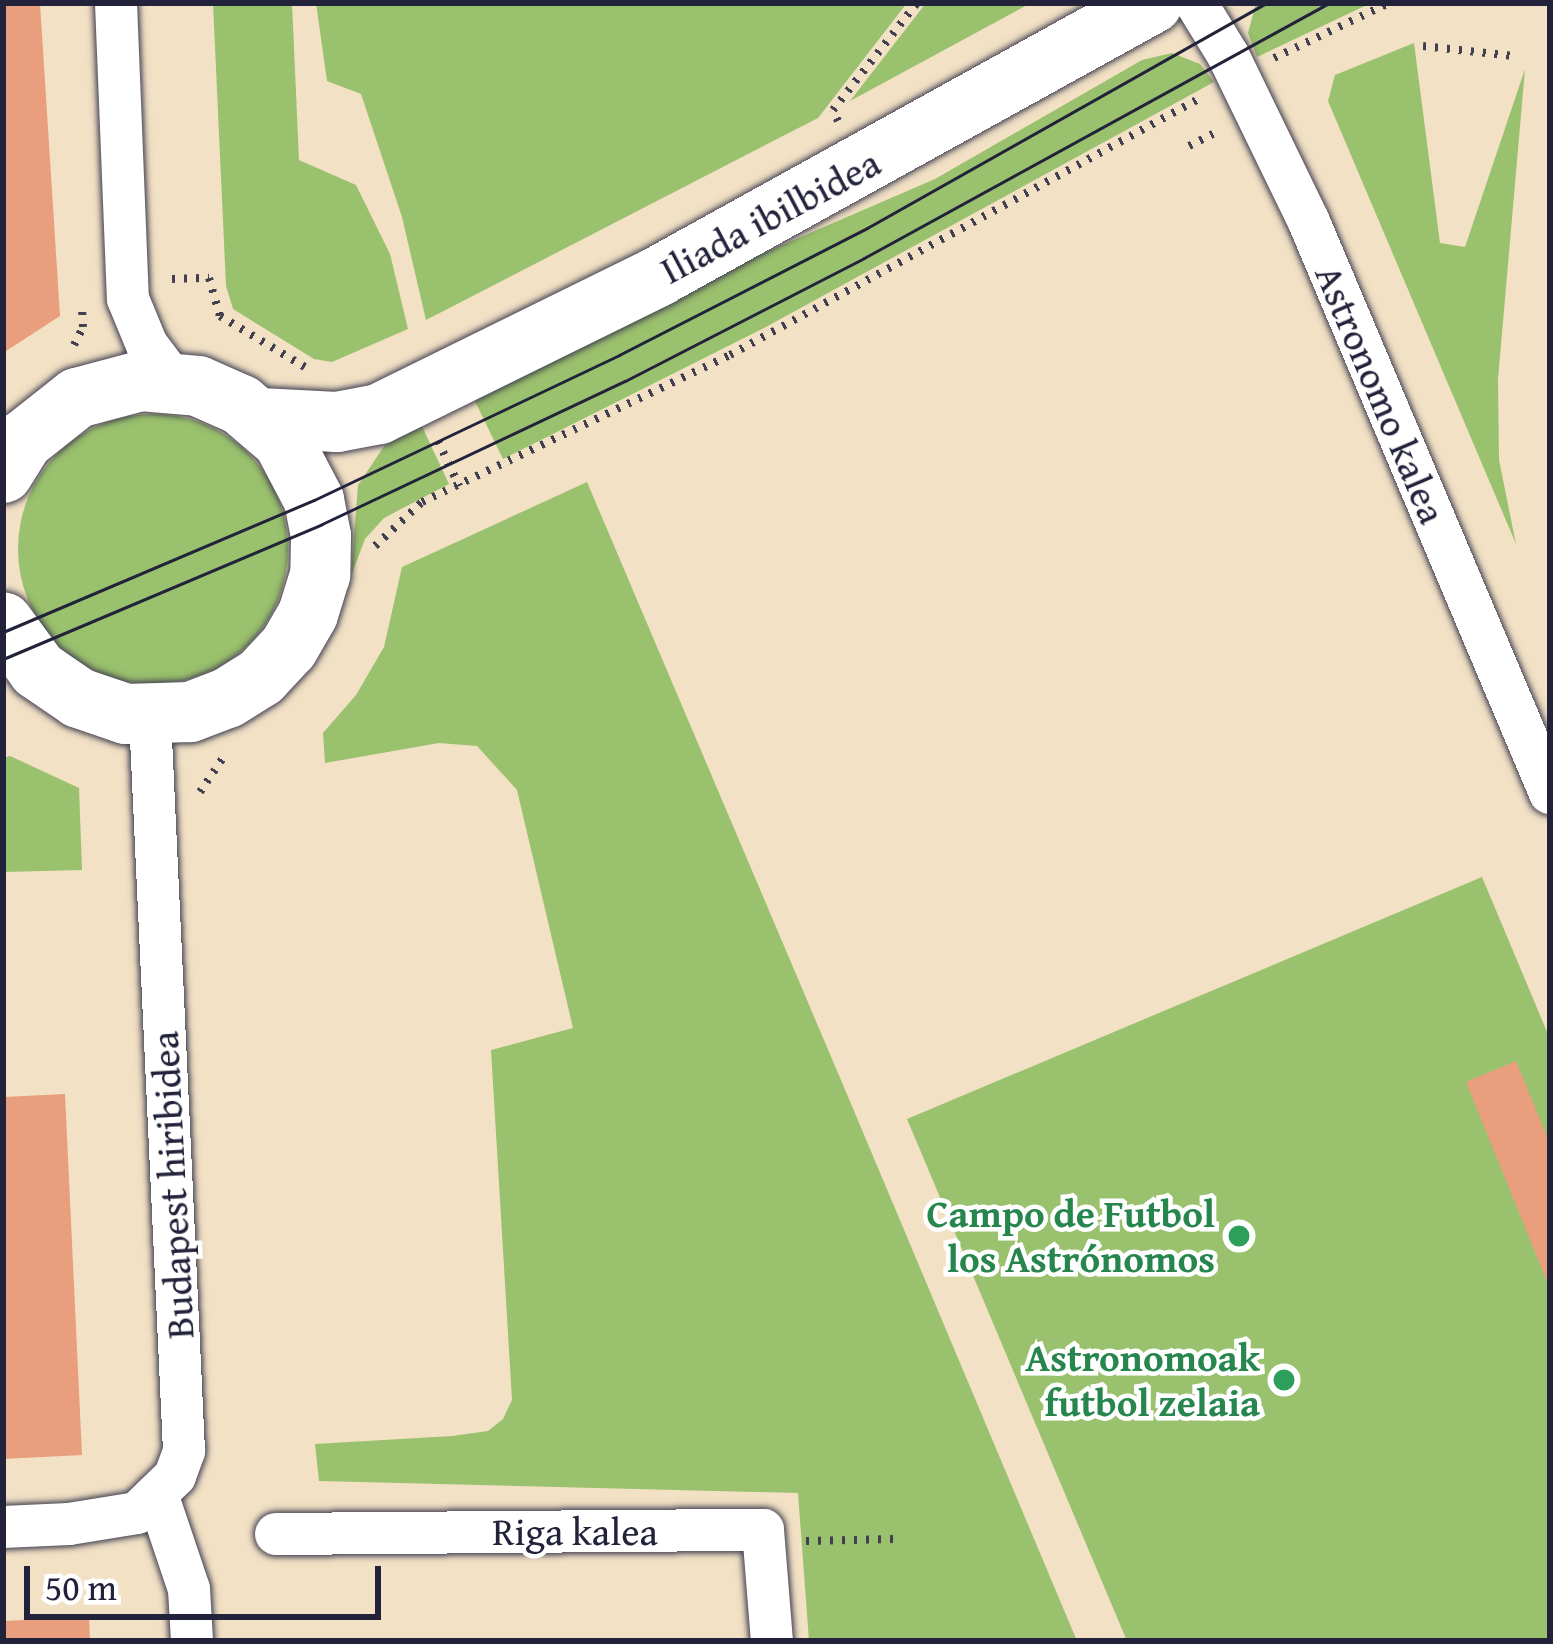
<!DOCTYPE html>
<html>
<head>
<meta charset="utf-8">
<style>
	body { margin:0 }
	#map { position:relative; width:1553px; height:1644px; overflow:hidden; background:#f2e1c5; font-family:"Gentium Book Plus",serif }
	div>[style] { position:absolute }
	[style*='--x'] { left:calc(var(--x)*1px); top:calc(var(--y)*1px); width:calc(var(--w)*1px); rotate:calc(var(--a)*1deg) }
	.green>* { inset:0; background:#9ac16d }
	.round { border-radius:50% }
	.building>* { inset:0; background:#e99e7e }
	.path>* { height:8px; margin-top:-4px; transform-origin:0; background:repeating-linear-gradient(90deg,#413f50 0 3px,transparent 0 12px) }
	.roads { filter:drop-shadow(0 0 3px #413f50) drop-shadow(0 0 3px #413f50) }
	.street>* { height:42px; margin:-21px; padding:0 21px; transform-origin:21px; border-radius:21px; background:#fff }
	.secondary>* { height:60px; margin:-30px; padding:0 30px; transform-origin:30px; border-radius:30px; background:#fff }
	.tram>* { height:3px; margin:-1.5px; padding:0 1.5px; transform-origin:1.5px; border-radius:1.5px; background:#22223b }
	.dots>* { width:33px; height:33px; translate:-50% -50%; box-sizing:border-box; border:6px solid #fff; border-radius:50% }
	span { translate:-50% -50%; white-space:nowrap; text-align:center; line-height:1.15; -webkit-text-stroke:9px #fff; paint-order:stroke }
	.street-label { font-size:39px; color:#22223b }
	.leisure-label { font-size:39px; color:#27864d; font-weight:700 }
	.right { translate:-100% -50%; text-align:right }
	.frame { position:absolute; inset:0; border:6px solid #22223b; pointer-events:none }
	.scale { position:absolute; left:24px; top:1566px; width:357px; height:54px; box-sizing:border-box; border:6px solid #22223b; border-top:0; padding-left:15px; font-size:36px; line-height:42px; white-space:nowrap; color:#22223b; -webkit-text-stroke:9px #fff; paint-order:stroke }
</style>
</head>
<body>
<div id="map">
	<div class="green">
		<div style="clip-path:polygon(213px 3px,292px 3px,299px 160px,356px 185px,390px 254px,408px 329px,332px 362px,314px 359px,233px 309px,226px 286px)"></div>
		<div style="clip-path:polygon(316px 3px,907px 3px,818px 118px,426px 320px,402px 217px,361px 94px,327px 81px)"></div>
		<div style="clip-path:polygon(926px 3px,1031px 3px,850px 101px)"></div>
		<div style="clip-path:polygon(1256px 3px,1371px 3px,1257px 57px,1248px 33px)"></div>
		<div style="clip-path:polygon(1414px 43px,1440px 243px,1465px 247px,1525px 69px,1498px 379px,1499px 460px,1516px 544px,1328px 101px,1335px 75px)"></div>
		<div style="clip-path:polygon(1172px 53px,1200px 64px,1214px 82px,764px 328px,503px 459px,472px 395px,715px 274px,935px 179px,1142px 60px)"></div>
		<div class="round" style="left:18px;top:414px;width:270px;height:270px"></div>
		<div style="clip-path:polygon(419px 420px,449px 484px,384px 518px,365px 539px,351px 576px,358px 485px,391px 436px)"></div>
		<div style="clip-path:polygon(587px 482px,849px 1099px,1077px 1641px,809px 1641px,798px 1493px,319px 1481px,315px 1444px,452px 1436px,488px 1431px,503px 1419px,512px 1400px,491px 1050px,573px 1028px,517px 790px,477px 746px,439px 743px,325px 763px,323px 733px,356px 695px,384px 647px,402px 567px)"></div>
		<div style="clip-path:polygon(10px 756px,79px 788px,82px 870px,3px 872px,3px 758px)"></div>
		<div style="clip-path:polygon(1482px 877px,1550px 1039px,1550px 1641px,1127px 1641px,907px 1119px)"></div>
	</div>
	<div class="building">
		<div style="clip-path:polygon(3px 3px,40px 3px,60px 316px,3px 353px)"></div>
		<div style="clip-path:polygon(1516px 1061px,1550px 1144px,1550px 1289px,1466px 1082px)"></div>
		<div style="clip-path:polygon(65px 1094px,82px 1455px,3px 1459px,3px 1097px)"></div>
		<div style="clip-path:polygon(89px 1617px,90px 1641px,3px 1641px,3px 1621px)"></div>
	</div>
	<div class="path">
		<div style="--x:1423;--y:46;--w:91;--a:6.3"></div>
		<div style="--x:1274;--y:58;--w:127;--a:-25.6"></div>
		<div style="--x:838;--y:121;--w:12;--a:-114"></div>
		<div style="--x:833;--y:110;--w:136;--a:-51.9"></div>
		<div style="--x:1189;--y:146;--w:34;--a:-27"></div>
		<div style="--x:172;--y:279;--w:37;--a:-2"></div>
		<div style="--x:209;--y:278;--w:40;--a:74"></div>
		<div style="--x:220;--y:316;--w:99;--a:31"></div>
		<div style="--x:74;--y:345;--w:20;--a:-63"></div>
		<div style="--x:83;--y:327;--w:19;--a:-93"></div>
		<div style="--x:438;--y:441;--w:50;--a:65"></div>
		<div style="--x:375;--y:546;--w:64;--a:-43.1"></div>
		<div style="--x:422;--y:502;--w:341;--a:-25.5"></div>
		<div style="--x:730;--y:355;--w:538;--a:-28.66"></div>
		<div style="--x:200;--y:792;--w:40;--a:-56"></div>
		<div style="--x:806;--y:1541;--w:88;--a:-1.3"></div>
	</div>
	<div class="roads">
		<div class="street">
			<div style="--x:116;--y:3;--w:296;--a:87.7"></div>
			<div style="--x:128;--y:299;--w:50;--a:67.6"></div>
			<div style="--x:147;--y:345;--w:46;--a:52.9"></div>
			<div style="--x:1196;--y:3;--w:61;--a:58.4"></div>
			<div style="--x:1228;--y:55;--w:186;--a:64.1"></div>
			<div style="--x:1309;--y:222;--w:620;--a:67.12"></div>
			<div style="--x:158;--y:1497;--w:97;--a:71.4"></div>
			<div style="--x:189;--y:1589;--w:52;--a:86.7"></div>
			<div style="--x:3;--y:1527;--w:66;--a:-2.6"></div>
			<div style="--x:69;--y:1524;--w:69;--a:-9.2"></div>
			<div style="--x:137;--y:1513;--w:53;--a:-44.2"></div>
			<div style="--x:175;--y:1476;--w:27;--a:-70"></div>
			<div style="--x:184;--y:1451;--w:736;--a:-92.65"></div>
			<div style="--x:276;--y:1534;--w:487;--a:-0.5"></div>
			<div style="--x:763;--y:1530;--w:111;--a:85.4"></div>
		</div>
		<div class="secondary">
			<div style="--x:260;--y:418;--w:77;--a:3"></div>
			<div style="--x:337;--y:422;--w:43;--a:-10.8"></div>
			<div style="--x:379;--y:414;--w:312;--a:-26.2"></div>
			<div style="--x:659;--y:276;--w:564;--a:-28.93"></div>
			<div style="--x:3;--y:473;--w:39;--a:-58"></div>
			<div style="--x:24;--y:440;--w:68;--a:-38.4"></div>
			<div style="--x:77;--y:398;--w:66;--a:-14.9"></div>
			<div style="--x:141;--y:381;--w:57;--a:5"></div>
			<div style="--x:198;--y:386;--w:47;--a:23.8"></div>
			<div style="--x:241;--y:405;--w:55;--a:40.6"></div>
			<div style="--x:283;--y:441;--w:67;--a:62.3"></div>
			<div style="--x:314;--y:500;--w:37;--a:79"></div>
			<div style="--x:321;--y:536;--w:39;--a:91"></div>
			<div style="--x:320;--y:575;--w:41;--a:107.1"></div>
			<div style="--x:308;--y:614;--w:39;--a:120"></div>
			<div style="--x:288;--y:648;--w:40;--a:133"></div>
			<div style="--x:261;--y:677;--w:40;--a:148"></div>
			<div style="--x:227;--y:698;--w:40;--a:159"></div>
			<div style="--x:190;--y:712;--w:64;--a:178.2"></div>
			<div style="--x:126;--y:714;--w:50;--a:-161.2"></div>
			<div style="--x:79;--y:698;--w:50;--a:-145.7"></div>
			<div style="--x:38;--y:670;--w:59;--a:-126.1"></div>
		</div>
	</div>
	<div class="tram">
		<div style="--x:3;--y:632;--w:338;--a:-23"></div>
		<div style="--x:314;--y:500;--w:338;--a:-25.4"></div>
		<div style="--x:619;--y:355;--w:279;--a:-27.1"></div>
		<div style="--x:867;--y:228;--w:458;--a:-29.4"></div>
		<div style="--x:3;--y:659;--w:346;--a:-22.9"></div>
		<div style="--x:322;--y:524;--w:335;--a:-25.3"></div>
		<div style="--x:625;--y:381;--w:269;--a:-27.2"></div>
		<div style="--x:864;--y:258;--w:530;--a:-28.74"></div>
	</div>
	<div class="dots">
		<div style="left:1239px;top:1236px;background:#2e9e5b"></div>
		<div style="left:1284px;top:1380px;background:#2e9e5b"></div>
	</div>
	<div class="street-label">
		<span style="left:770px;top:216px;rotate:-28deg">Iliada ibilbidea</span>
		<span style="left:1381px;top:394px;rotate:67deg">Astronomo kalea</span>
		<span style="left:172px;top:1185px;rotate:-93deg">Budapest hiribidea</span>
		<span style="left:575px;top:1531px">Riga kalea</span>
	</div>
	<div class="leisure-label">
		<span class="right" style="left:1215px;top:1236px">Campo de Futbol<br>los Astrónomos</span>
		<span class="right" style="left:1260px;top:1380px">Astronomoak<br>futbol zelaia</span>
	</div>
	<div class="frame"></div>
	<div class="scale">50 m</div>
</div>
</body>
</html>
